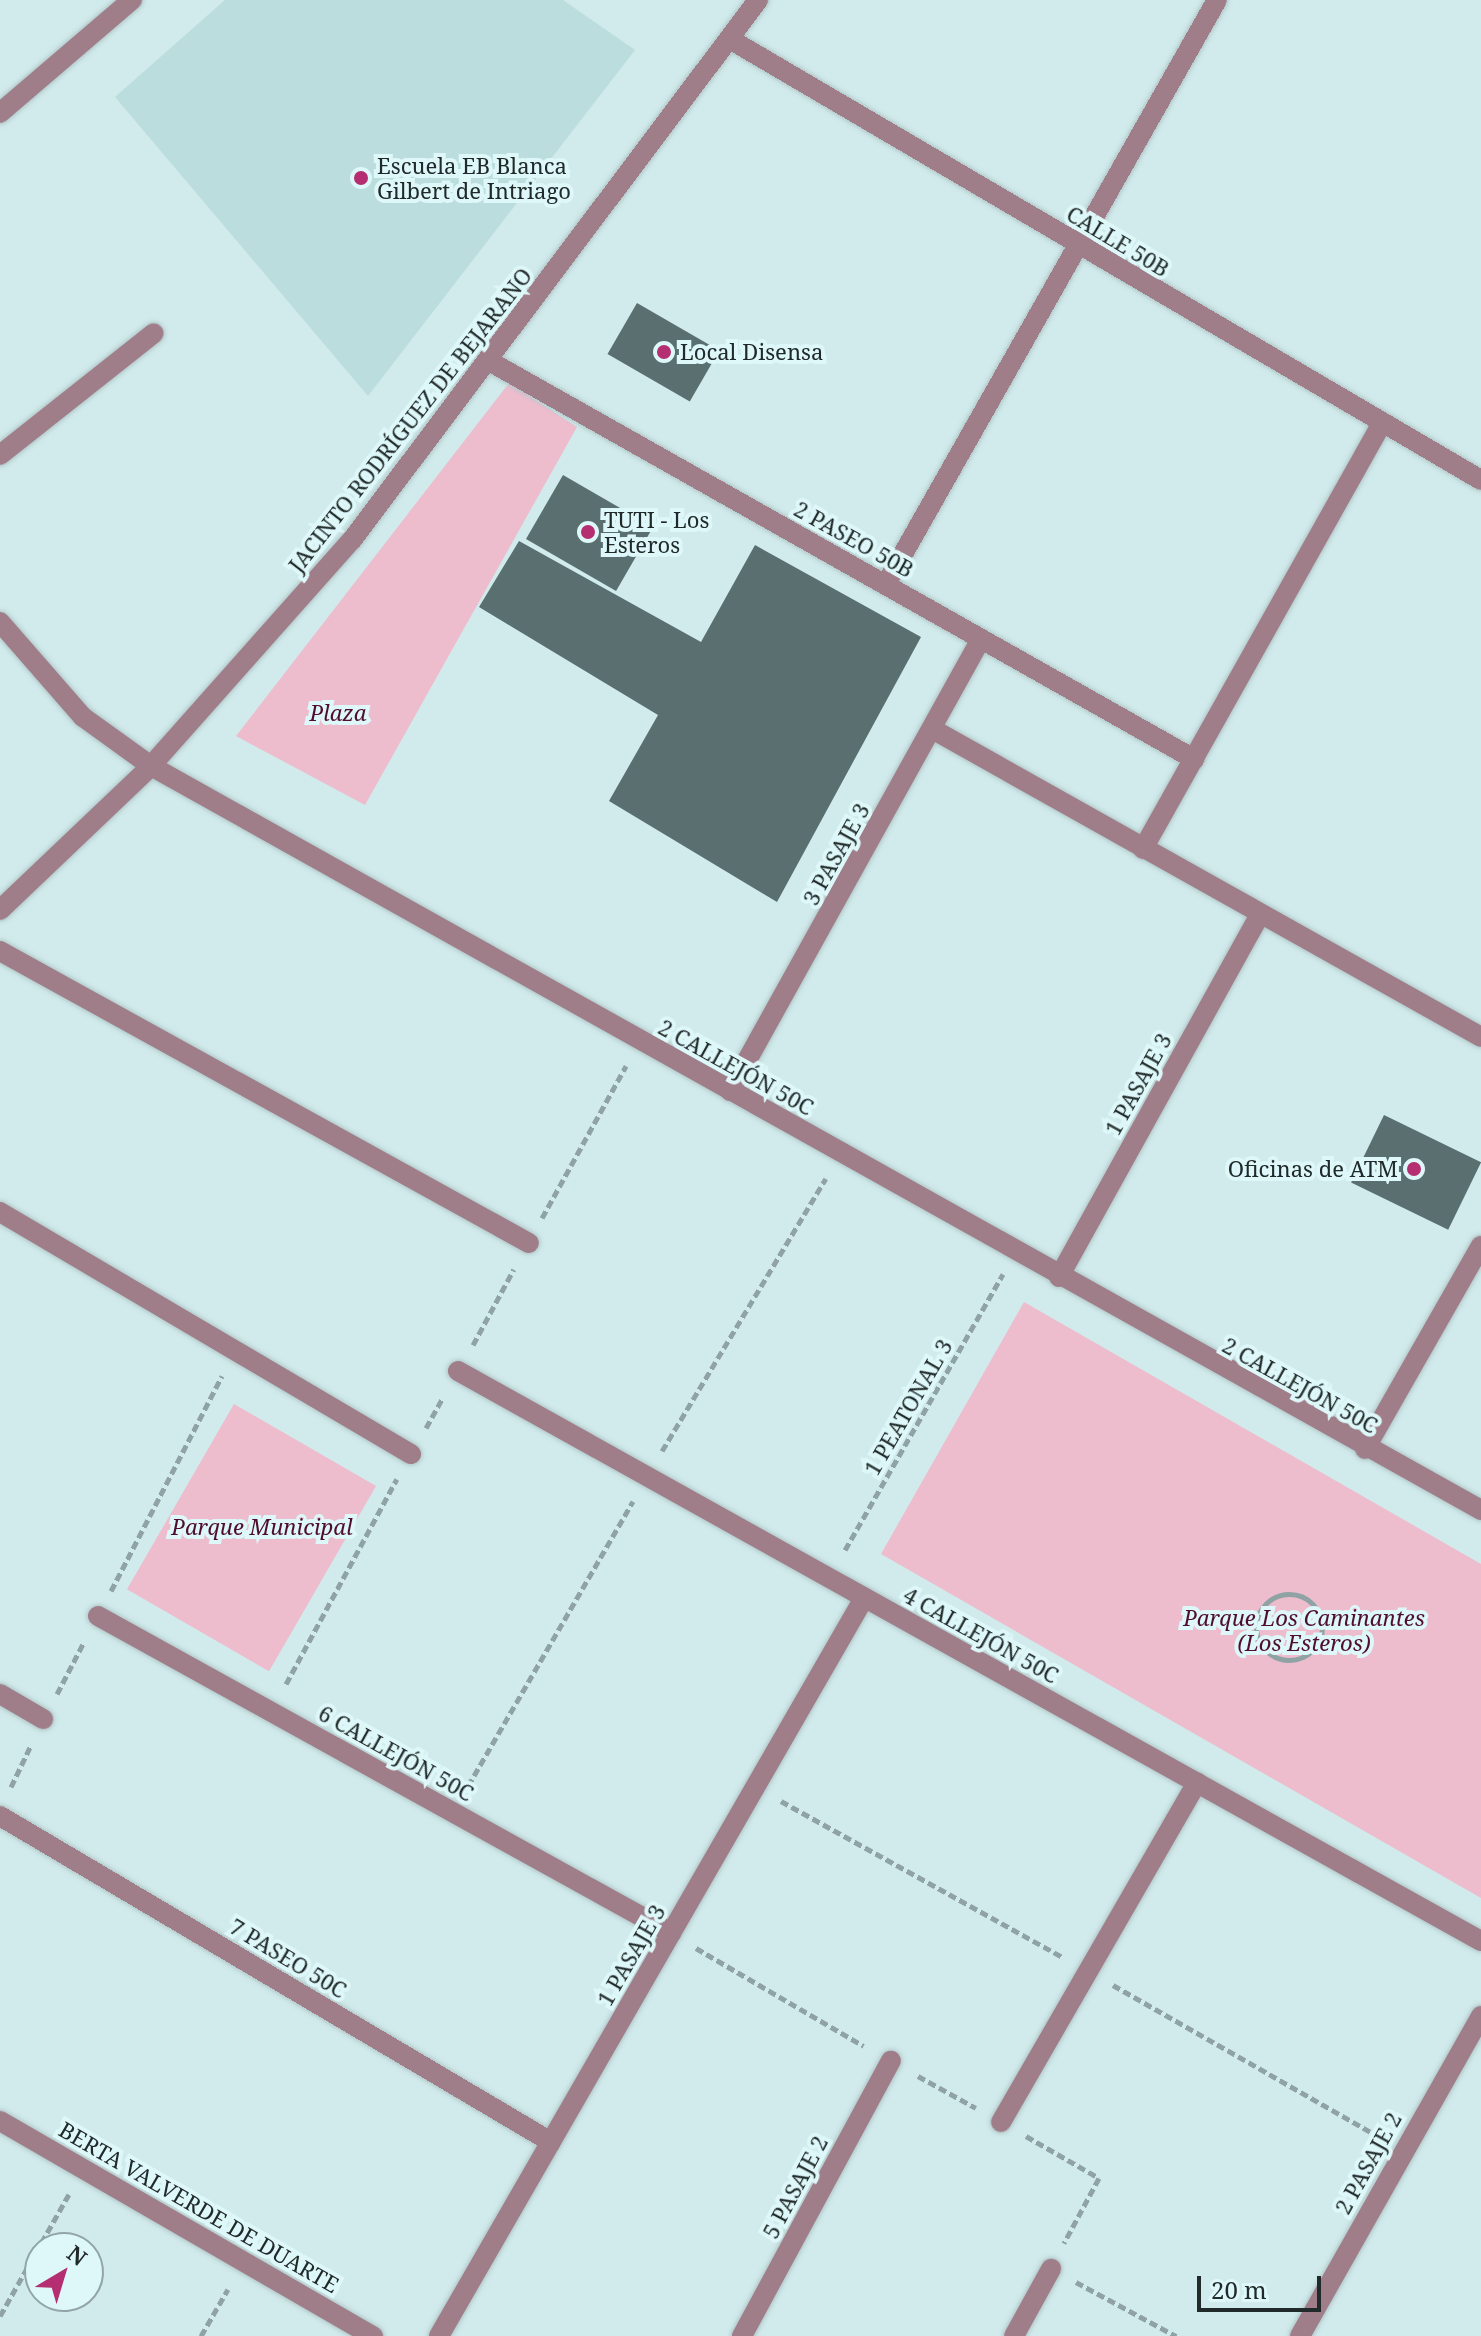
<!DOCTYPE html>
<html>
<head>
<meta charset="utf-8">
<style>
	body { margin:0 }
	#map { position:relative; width:1481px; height:2336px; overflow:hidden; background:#d1eaeb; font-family:"Noto Serif",serif }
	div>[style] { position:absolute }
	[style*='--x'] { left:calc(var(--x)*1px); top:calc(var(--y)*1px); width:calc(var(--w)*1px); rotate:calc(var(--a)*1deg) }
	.built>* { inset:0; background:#bcddde }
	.green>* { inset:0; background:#edbdce; transform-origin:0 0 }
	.building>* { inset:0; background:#596f70; transform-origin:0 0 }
	.path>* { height:5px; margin-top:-2.5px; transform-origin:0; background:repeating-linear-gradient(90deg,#90a3a4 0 8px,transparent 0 12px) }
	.path>.ring { margin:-2.5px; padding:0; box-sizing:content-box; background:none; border:5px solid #90a3a4; border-radius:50% }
	.roads { filter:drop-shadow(0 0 2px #b1c7c8) drop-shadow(0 0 2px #b1c7c8) }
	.minor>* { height:20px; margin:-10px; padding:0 10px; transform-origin:10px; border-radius:10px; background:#9f7e8a }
	.dots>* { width:22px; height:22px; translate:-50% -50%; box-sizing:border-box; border:4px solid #def7f8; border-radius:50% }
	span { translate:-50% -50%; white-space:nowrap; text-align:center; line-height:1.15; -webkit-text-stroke:8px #def7f8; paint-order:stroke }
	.poi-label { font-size:22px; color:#212a2a }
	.left { translate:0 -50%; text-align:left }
	.right { translate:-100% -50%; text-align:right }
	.street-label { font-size:22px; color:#212a2a }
	.park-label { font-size:22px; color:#500d2f; font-style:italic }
	.north { position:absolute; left:24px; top:2232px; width:80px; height:80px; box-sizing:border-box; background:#def7f8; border:2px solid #92a5a6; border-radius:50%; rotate:38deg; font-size:22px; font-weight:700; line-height:32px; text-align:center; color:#212a2a }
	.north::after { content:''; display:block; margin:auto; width:28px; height:36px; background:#b42e71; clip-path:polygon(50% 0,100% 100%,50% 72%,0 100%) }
	.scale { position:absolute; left:1197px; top:2276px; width:124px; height:36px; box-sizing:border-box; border:4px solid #212a2a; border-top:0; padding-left:10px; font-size:24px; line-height:28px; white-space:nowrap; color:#212a2a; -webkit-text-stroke:6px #def7f8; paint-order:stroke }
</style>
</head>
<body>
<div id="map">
	<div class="built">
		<div style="clip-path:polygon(225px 0,563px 0,635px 50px,368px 396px,115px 97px)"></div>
	</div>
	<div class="green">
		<div style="clip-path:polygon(509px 383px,577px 427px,365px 805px,236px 736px)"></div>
		<div style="clip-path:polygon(1024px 1302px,1481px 1564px,1481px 1898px,881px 1554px)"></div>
		<div style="left:234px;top:1404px;width:164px;height:214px;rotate:30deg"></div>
	</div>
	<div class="building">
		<div style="left:637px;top:303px;width:95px;height:59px;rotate:30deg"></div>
		<div style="left:563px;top:475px;width:104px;height:74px;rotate:30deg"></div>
		<div style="clip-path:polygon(519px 541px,701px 642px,755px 545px,921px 637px,777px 902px,609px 801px,658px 715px,479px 607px)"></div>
		<div style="left:1384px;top:1115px;width:108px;height:75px;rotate:26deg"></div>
	</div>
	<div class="path">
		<div style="--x:542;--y:1218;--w:174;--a:-61.1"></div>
		<div style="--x:473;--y:1345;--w:86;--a:-61.7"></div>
		<div style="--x:426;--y:1428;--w:33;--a:-61"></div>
		<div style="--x:662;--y:1451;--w:318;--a:-59"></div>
		<div style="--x:845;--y:1550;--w:318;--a:-60.2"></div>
		<div style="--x:111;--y:1591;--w:242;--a:-62.7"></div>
		<div class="ring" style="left:1256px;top:1594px;width:61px;height:61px"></div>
		<div style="--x:286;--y:1684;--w:233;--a:-61.6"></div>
		<div style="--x:57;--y:1694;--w:59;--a:-62.6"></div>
		<div style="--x:468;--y:1786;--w:329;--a:-59.9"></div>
		<div style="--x:11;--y:1787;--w:47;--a:-64.5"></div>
		<div style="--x:781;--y:1801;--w:322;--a:29"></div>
		<div style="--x:696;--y:1948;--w:194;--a:30.3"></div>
		<div style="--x:1113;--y:1985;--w:306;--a:29.7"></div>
		<div style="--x:918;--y:2076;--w:66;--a:28.9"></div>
		<div style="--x:1026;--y:2136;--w:84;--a:29.9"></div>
		<div style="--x:1099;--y:2178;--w:74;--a:118.3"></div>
		<div style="--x:1076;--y:2282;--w:114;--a:28.4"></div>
		<div style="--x:0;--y:2316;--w:140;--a:-60.5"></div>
		<div style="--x:201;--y:2336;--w:54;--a:-60.1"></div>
	</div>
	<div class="roads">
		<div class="minor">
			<div style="--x:733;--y:41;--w:867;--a:30.41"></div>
			<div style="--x:0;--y:113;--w:174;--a:-40.6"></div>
			<div style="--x:489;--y:361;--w:810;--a:29.45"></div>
			<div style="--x:0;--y:455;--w:196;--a:-38.4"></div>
			<div style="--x:886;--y:584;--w:671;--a:-60.46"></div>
			<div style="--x:0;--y:622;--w:126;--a:48.9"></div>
			<div style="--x:83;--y:717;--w:84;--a:35.8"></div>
			<div style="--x:151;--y:766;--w:1524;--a:29.22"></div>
			<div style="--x:934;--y:730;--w:627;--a:29.3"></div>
			<div style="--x:1143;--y:849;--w:486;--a:-60.7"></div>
			<div style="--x:0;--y:910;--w:209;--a:-43.6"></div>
			<div style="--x:151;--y:766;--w:302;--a:-48.4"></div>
			<div style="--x:352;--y:540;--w:676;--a:-53.06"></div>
			<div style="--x:0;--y:951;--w:604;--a:28.9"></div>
			<div style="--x:730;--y:1091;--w:517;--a:-60.96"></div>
			<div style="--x:0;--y:1212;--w:477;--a:30.5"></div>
			<div style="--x:1059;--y:1277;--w:415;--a:-61"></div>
			<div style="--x:458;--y:1371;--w:1171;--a:29.13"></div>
			<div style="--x:1365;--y:1449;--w:234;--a:-60.3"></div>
			<div style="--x:98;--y:1616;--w:655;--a:28.95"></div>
			<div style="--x:0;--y:1694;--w:50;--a:30.2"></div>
			<div style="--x:0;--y:1816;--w:640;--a:30.61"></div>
			<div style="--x:0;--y:2121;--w:431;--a:30"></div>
			<div style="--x:1001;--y:2122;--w:392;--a:-60"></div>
			<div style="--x:439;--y:2336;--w:852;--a:-60.06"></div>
			<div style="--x:742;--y:2336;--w:313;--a:-61.6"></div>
			<div style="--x:1014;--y:2336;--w:77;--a:-61.1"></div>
			<div style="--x:1300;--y:2336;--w:368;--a:-60.5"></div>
		</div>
	</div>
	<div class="dots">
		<div style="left:361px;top:178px;background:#b42e71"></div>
		<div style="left:664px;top:352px;background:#b42e71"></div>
		<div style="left:588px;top:532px;background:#b42e71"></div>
		<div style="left:1414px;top:1169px;background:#b42e71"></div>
	</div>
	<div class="poi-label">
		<span class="left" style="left:377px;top:178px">Escuela EB Blanca<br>Gilbert de Intriago</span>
		<span class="left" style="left:680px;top:352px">Local Disensa</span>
		<span class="left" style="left:604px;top:532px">TUTI - Los<br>Esteros</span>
		<span class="right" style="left:1398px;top:1169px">Oficinas de ATM</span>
	</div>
	<div class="street-label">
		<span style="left:1118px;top:241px;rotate:31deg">CALLE 50B</span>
		<span style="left:410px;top:420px;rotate:-52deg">JACINTO RODRÍGUEZ DE BEJARANO</span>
		<span style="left:854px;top:539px;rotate:29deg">2 PASEO 50B</span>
		<span style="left:836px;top:854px;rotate:-61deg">3 PASAJE 3</span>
		<span style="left:736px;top:1067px;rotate:29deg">2 CALLEJÓN 50C</span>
		<span style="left:1138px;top:1084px;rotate:-61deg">1 PASAJE 3</span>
		<span style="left:1300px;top:1385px;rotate:29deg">2 CALLEJÓN 50C</span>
		<span style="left:908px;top:1407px;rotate:-60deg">1 PEATONAL 3</span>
		<span style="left:981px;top:1635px;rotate:29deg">4 CALLEJÓN 50C</span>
		<span style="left:396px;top:1753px;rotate:29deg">6 CALLEJÓN 50C</span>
		<span style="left:631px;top:1955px;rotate:-60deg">1 PASAJE 3</span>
		<span style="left:288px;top:1958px;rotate:31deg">7 PASEO 50C</span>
		<span style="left:1368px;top:2163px;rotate:-61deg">2 PASAJE 2</span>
		<span style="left:795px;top:2187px;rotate:-62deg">5 PASAJE 2</span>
		<span style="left:199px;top:2207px;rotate:30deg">BERTA VALVERDE DE DUARTE</span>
	</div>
	<div class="park-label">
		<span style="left:338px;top:713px">Plaza</span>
		<span style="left:262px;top:1527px">Parque Municipal</span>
		<span style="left:1304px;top:1630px">Parque Los Caminantes<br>(Los Esteros)</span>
	</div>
	<div class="north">N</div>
	<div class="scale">20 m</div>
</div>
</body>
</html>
